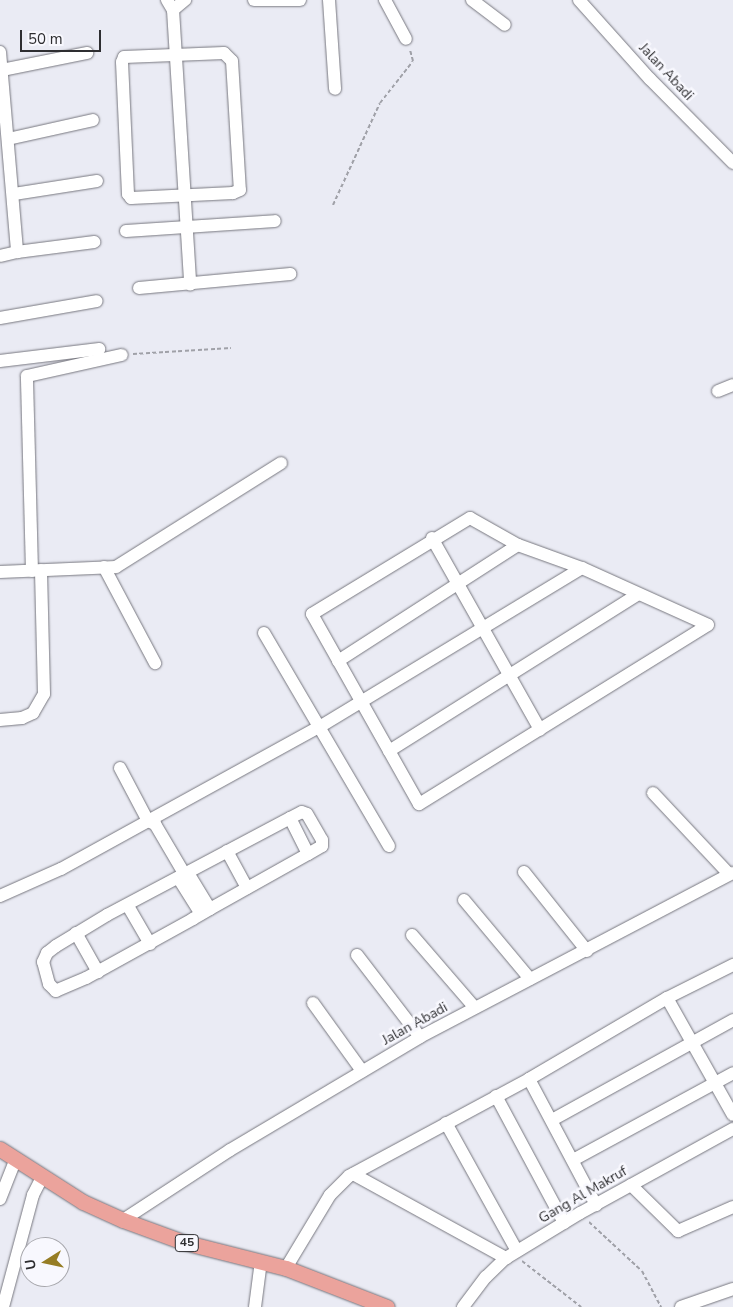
<!DOCTYPE html>
<html>
<head>
<meta charset="utf-8">
<style>
	body { margin:0 }
	#map { position:relative; width:733px; height:1307px; overflow:hidden; background:#eaebf4; font-family:"Nunito Sans",sans-serif }
	div>[style] { position:absolute }
	[style*='--x'] { left:calc(var(--x)*1px); top:calc(var(--y)*1px); width:calc(var(--w)*1px); rotate:calc(var(--a)*1deg) }
	.path>* { height:2px; margin-top:-1px; transform-origin:0; background:repeating-linear-gradient(90deg,#a0a1a8 0 4px,transparent 0 6.5px) }
	.roads { filter:drop-shadow(0 0 1px #77777f) drop-shadow(0 0 1px #77777f) }
	.minor>* { height:12px; margin:-6px; padding:0 6px; transform-origin:6px; border-radius:6px; background:#fff }
	.major>* { height:15px; margin:-7.5px; padding:0 7.5px; transform-origin:7.5px; border-radius:7.5px; background:#eba39c }
	span { translate:-50% -50%; white-space:nowrap; text-align:center; line-height:1.15; -webkit-text-stroke:5px #f8f8fe; paint-order:stroke }
	.shield-label span { padding:1px 4px; background:#f8f8fe; border:1px solid; border-radius:4px; -webkit-text-stroke-width:0 }
	.shield-label { font-size:12px; color:#2e2e31; font-weight:700 }
	.street-label { font-size:14px; color:#2e2e31 }
	.north { position:absolute; left:20px; top:1237px; width:50px; height:50px; box-sizing:border-box; background:#f8f8fe; border:1px solid #a7a7ac; border-radius:50%; rotate:260deg; font-size:14px; font-weight:700; line-height:20px; text-align:center; color:#2e2e31 }
	.north::after { content:''; display:block; margin:auto; width:18px; height:22px; background:#967d25; clip-path:polygon(50% 0,100% 100%,50% 72%,0 100%) }
	.scale { position:absolute; left:20px; top:30px; width:81px; height:22px; box-sizing:border-box; border:2px solid #2e2e31; border-top:0; padding-left:6px; font-size:15px; line-height:18px; white-space:nowrap; color:#2e2e31; -webkit-text-stroke:4px #f8f8fe; paint-order:stroke }
</style>
</head>
<body>
<div id="map">
	<div class="path">
		<div style="--x:333;--y:205;--w:112;--a:-65.3"></div>
		<div style="--x:380;--y:103;--w:53;--a:-51.8"></div>
		<div style="--x:413;--y:61;--w:11;--a:-105"></div>
		<div style="--x:133;--y:354;--w:98;--a:-3.5"></div>
		<div style="--x:589;--y:1222;--w:72;--a:42.8"></div>
		<div style="--x:642;--y:1271;--w:41;--a:62.2"></div>
		<div style="--x:522;--y:1261;--w:75;--a:37.9"></div>
	</div>
	<div class="roads">
		<div class="minor">
			<div style="--x:167;--y:0;--w:12;--a:59"></div>
			<div style="--x:173;--y:10;--w:275;--a:86.4"></div>
			<div style="--x:254;--y:0;--w:46;--a:0"></div>
			<div style="--x:329;--y:0;--w:89;--a:86.1"></div>
			<div style="--x:385;--y:0;--w:44;--a:61.7"></div>
			<div style="--x:472;--y:0;--w:41;--a:37.1"></div>
			<div style="--x:579;--y:0;--w:106;--a:48.1"></div>
			<div style="--x:650;--y:79;--w:118;--a:45.3"></div>
			<div style="--x:173;--y:10;--w:16;--a:-40"></div>
			<div style="--x:0;--y:52;--w:201;--a:85.1"></div>
			<div style="--x:17;--y:252;--w:17;--a:167"></div>
			<div style="--x:224;--y:53;--w:11;--a:45"></div>
			<div style="--x:232;--y:61;--w:129;--a:86.5"></div>
			<div style="--x:240;--y:190;--w:8;--a:157"></div>
			<div style="--x:233;--y:193;--w:102;--a:177.2"></div>
			<div style="--x:131;--y:198;--w:5;--a:-127"></div>
			<div style="--x:128;--y:194;--w:132;--a:-92.6"></div>
			<div style="--x:122;--y:62;--w:5;--a:-68"></div>
			<div style="--x:124;--y:57;--w:100;--a:-2.3"></div>
			<div style="--x:2;--y:70;--w:87;--a:-11.3"></div>
			<div style="--x:8;--y:139;--w:87;--a:-12.6"></div>
			<div style="--x:14;--y:194;--w:84;--a:-8.9"></div>
			<div style="--x:126;--y:231;--w:149;--a:-3.8"></div>
			<div style="--x:17;--y:252;--w:78;--a:-7.4"></div>
			<div style="--x:139;--y:288;--w:152;--a:-5.3"></div>
			<div style="--x:0;--y:318;--w:98;--a:-9.9"></div>
			<div style="--x:0;--y:361;--w:100;--a:-6.9"></div>
			<div style="--x:718;--y:391;--w:16;--a:-22"></div>
			<div style="--x:470;--y:518;--w:55;--a:29.4"></div>
			<div style="--x:518;--y:545;--w:68;--a:19.8"></div>
			<div style="--x:582;--y:568;--w:138;--a:24.3"></div>
			<div style="--x:708;--y:625;--w:340;--a:148.2"></div>
			<div style="--x:419;--y:804;--w:218;--a:-119.4"></div>
			<div style="--x:312;--y:614;--w:185;--a:-31.3"></div>
			<div style="--x:432;--y:538;--w:220;--a:60.6"></div>
			<div style="--x:104;--y:567;--w:109;--a:62"></div>
			<div style="--x:32;--y:571;--w:195;--a:-91.5"></div>
			<div style="--x:27;--y:376;--w:97;--a:-12.5"></div>
			<div style="--x:0;--y:572;--w:116;--a:-2.5"></div>
			<div style="--x:116;--y:567;--w:195;--a:-32.2"></div>
			<div style="--x:264;--y:633;--w:247;--a:59.6"></div>
			<div style="--x:338;--y:661;--w:214;--a:-32.8"></div>
			<div style="--x:0;--y:720;--w:22;--a:-5"></div>
			<div style="--x:22;--y:718;--w:12;--a:-24"></div>
			<div style="--x:33;--y:713;--w:22;--a:-60"></div>
			<div style="--x:44;--y:694;--w:124;--a:-91.4"></div>
			<div style="--x:389;--y:751;--w:294;--a:-32.2"></div>
			<div style="--x:120;--y:768;--w:60;--a:62.2"></div>
			<div style="--x:148;--y:821;--w:197;--a:-28.8"></div>
			<div style="--x:321;--y:726;--w:305;--a:-31.2"></div>
			<div style="--x:653;--y:793;--w:111;--a:46.8"></div>
			<div style="--x:290;--y:818;--w:13;--a:-27"></div>
			<div style="--x:302;--y:812;--w:5;--a:22"></div>
			<div style="--x:307;--y:814;--w:30;--a:60"></div>
			<div style="--x:322;--y:840;--w:6;--a:90"></div>
			<div style="--x:322;--y:846;--w:16;--a:150"></div>
			<div style="--x:308;--y:854;--w:112;--a:150.7"></div>
			<div style="--x:210;--y:909;--w:20;--a:150"></div>
			<div style="--x:193;--y:919;--w:122;--a:151.1"></div>
			<div style="--x:86;--y:978;--w:33;--a:157"></div>
			<div style="--x:56;--y:991;--w:10;--a:-135"></div>
			<div style="--x:49;--y:984;--w:23;--a:-105"></div>
			<div style="--x:43;--y:962;--w:10;--a:-66"></div>
			<div style="--x:47;--y:953;--w:11;--a:-38"></div>
			<div style="--x:56;--y:946;--w:60;--a:-31.3"></div>
			<div style="--x:107;--y:915;--w:207;--a:-27.9"></div>
			<div style="--x:290;--y:818;--w:40;--a:63.4"></div>
			<div style="--x:227;--y:851;--w:42;--a:61.6"></div>
			<div style="--x:524;--y:872;--w:101;--a:51.4"></div>
			<div style="--x:188;--y:873;--w:42;--a:58.6"></div>
			<div style="--x:179;--y:879;--w:41;--a:57.8"></div>
			<div style="--x:0;--y:896;--w:67;--a:-23.9"></div>
			<div style="--x:61;--y:869;--w:99;--a:-28.9"></div>
			<div style="--x:148;--y:821;--w:8;--a:23"></div>
			<div style="--x:155;--y:824;--w:59;--a:59.5"></div>
			<div style="--x:464;--y:900;--w:103;--a:50.1"></div>
			<div style="--x:128;--y:906;--w:44;--a:59.9"></div>
			<div style="--x:76;--y:933;--w:45;--a:60.6"></div>
			<div style="--x:412;--y:935;--w:96;--a:49.2"></div>
			<div style="--x:357;--y:955;--w:103;--a:52.5"></div>
			<div style="--x:667;--y:998;--w:134;--a:60.6"></div>
			<div style="--x:313;--y:1003;--w:84;--a:54.2"></div>
			<div style="--x:529;--y:1079;--w:143;--a:62"></div>
			<div style="--x:496;--y:1096;--w:144;--a:61.8"></div>
			<div style="--x:552;--y:1120;--w:207;--a:-28.9"></div>
			<div style="--x:446;--y:1123;--w:146;--a:61"></div>
			<div style="--x:573;--y:1160;--w:182;--a:-28.5"></div>
			<div style="--x:353;--y:1174;--w:175;--a:28.8"></div>
			<div style="--x:631;--y:1185;--w:66;--a:44.4"></div>
			<div style="--x:678;--y:1231;--w:60;--a:-23.6"></div>
			<div style="--x:0;--y:1199;--w:41;--a:-68.5"></div>
			<div style="--x:123;--y:1220;--w:128;--a:-33.2"></div>
			<div style="--x:230;--y:1150;--w:221;--a:-30.7"></div>
			<div style="--x:420;--y:1037;--w:353;--a:-27.7"></div>
			<div style="--x:286;--y:1268;--w:85;--a:-58.9"></div>
			<div style="--x:330;--y:1195;--w:27;--a:-45"></div>
			<div style="--x:349;--y:1176;--w:204;--a:-28.3"></div>
			<div style="--x:529;--y:1079;--w:160;--a:-30.4"></div>
			<div style="--x:667;--y:998;--w:74;--a:-26.6"></div>
			<div style="--x:3;--y:1307;--w:116;--a:-75"></div>
			<div style="--x:33;--y:1195;--w:20;--a:-63"></div>
			<div style="--x:255;--y:1307;--w:46;--a:-82.6"></div>
			<div style="--x:463;--y:1307;--w:38;--a:-53"></div>
			<div style="--x:486;--y:1277;--w:28;--a:-44"></div>
			<div style="--x:506;--y:1258;--w:87;--a:-31.3"></div>
			<div style="--x:580;--y:1213;--w:175;--a:-28.8"></div>
			<div style="--x:681;--y:1307;--w:55;--a:-19.1"></div>
		</div>
		<div class="major">
			<div style="--x:0;--y:1149;--w:98;--a:32.6"></div>
			<div style="--x:83;--y:1202;--w:44;--a:24.2"></div>
			<div style="--x:123;--y:1220;--w:64;--a:20.1"></div>
			<div style="--x:183;--y:1242;--w:106;--a:14.2"></div>
			<div style="--x:286;--y:1268;--w:108;--a:21.1"></div>
		</div>
	</div>
	<div class="shield-label">
		<span style="left:187px;top:1243px">45</span>
	</div>
	<div class="street-label">
		<span style="left:666px;top:72px;rotate:47deg">Jalan Abadi</span>
		<span style="left:415px;top:1024px;rotate:-29deg">Jalan Abadi</span>
		<span style="left:583px;top:1195px;rotate:-30deg">Gang Al Makruf</span>
	</div>
	<div class="north">U</div>
	<div class="scale">50 m</div>
</div>
</body>
</html>
